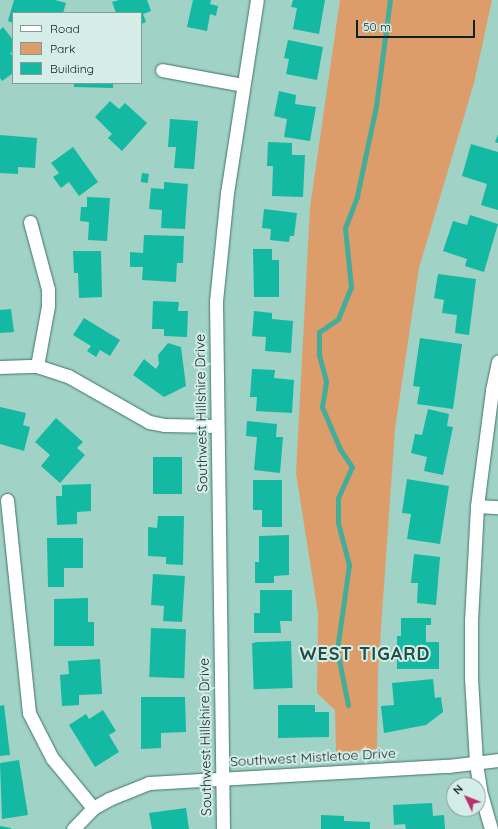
<!DOCTYPE html>
<html>
<head>
<meta charset="utf-8">
<style>
	body { margin:0 }
	#map { position:relative; width:498px; height:829px; overflow:hidden; background:#a0d2c6; font-family:Quicksand,sans-serif }
	div>[style] { position:absolute }
	[style*='--x'] { left:calc(var(--x)*1px); top:calc(var(--y)*1px); width:calc(var(--w)*1px); rotate:calc(var(--a)*1deg) }
	.green>* { inset:0; background:#dd9d6a }
	.stream>* { height:5px; margin:-2.5px; padding:0 2.5px; transform-origin:2.5px; border-radius:2.5px; background:#44ad9a }
	.building>* { inset:0; background:#13b9a2; transform-origin:0 0 }
	.roads { filter:drop-shadow(0 0 1px #447369) drop-shadow(0 0 1px #447369) }
	.minor>* { height:13px; margin:-6.5px; padding:0 6.5px; transform-origin:6.5px; border-radius:6.5px; background:#fff }
	span { translate:-50% -50%; white-space:nowrap; text-align:center; line-height:1.15; -webkit-text-stroke:4px #d4ede7; paint-order:stroke }
	.street-label { font-size:14px; color:#0e211d }
	.district-label { font-size:18px; color:#1f4f46; font-weight:700; letter-spacing:1px }
	.legend { position:absolute; left:12px; top:12px; width:130px; height:72px; box-sizing:border-box; background:#d4ede7; border:1px solid #859b96; margin:0; padding:5px 7px; list-style:none; font-size:12px; color:#0e211d }
	.legend li { display:flex; align-items:center; gap:8px; height:20px }
	.legend b { width:20px; border:1px solid #859b96 }
	.north { position:absolute; left:446px; top:777px; width:40px; height:40px; box-sizing:border-box; background:#d4ede7; border:1px solid #859b96; border-radius:50%; rotate:313deg; font-size:11px; font-weight:700; line-height:16px; text-align:center; color:#0e211d }
	.north::after { content:''; display:block; margin:auto; width:14px; height:18px; background:#ba316c; clip-path:polygon(50% 0,100% 100%,50% 72%,0 100%) }
	.scale { position:absolute; left:356px; top:20px; width:119px; height:18px; box-sizing:border-box; border:2px solid #0e211d; border-top:0; padding-left:5px; font-size:12px; line-height:14px; white-space:nowrap; color:#0e211d; -webkit-text-stroke:3px #d4ede7; paint-order:stroke }
</style>
</head>
<body>
<div id="map">
	<div class="green">
		<div style="clip-path:polygon(340px 0,492px 0,474px 83px,419px 268px,395px 429px,378px 671px,377px 749px,336px 753px,335px 710px,317px 693px,318px 613px,296px 473px,310px 207px)"></div>
	</div>
	<div class="stream">
		<div style="--x:348;--y:705;--w:56;--a:-101.3"></div>
		<div style="--x:337;--y:650;--w:86;--a:-82"></div>
		<div style="--x:349;--y:565;--w:43;--a:-104.7"></div>
		<div style="--x:338;--y:523;--w:25;--a:-90"></div>
		<div style="--x:338;--y:498;--w:34;--a:-66"></div>
		<div style="--x:352;--y:467;--w:22;--a:-124"></div>
		<div style="--x:340;--y:449;--w:46;--a:-113.2"></div>
		<div style="--x:322;--y:407;--w:26;--a:-81"></div>
		<div style="--x:326;--y:381;--w:28;--a:-105"></div>
		<div style="--x:319;--y:354;--w:22;--a:-90"></div>
		<div style="--x:319;--y:332;--w:23;--a:-34"></div>
		<div style="--x:338;--y:319;--w:35;--a:-68"></div>
		<div style="--x:351;--y:287;--w:59;--a:-95.8"></div>
		<div style="--x:345;--y:228;--w:34;--a:-69"></div>
		<div style="--x:357;--y:196;--w:92;--a:-78.1"></div>
		<div style="--x:376;--y:106;--w:107;--a:-82.5"></div>
	</div>
	<div class="building">
		<div style="clip-path:polygon(14px 0,55px 0,66px 3px,63px 13px,13px 13px,13px 23px,8px 21px)"></div>
		<div style="clip-path:polygon(119px 0,147px 0,151px 11px,143px 14px,146px 22px,141px 24px,141px 13px,116px 13px,112px 2px)"></div>
		<div style="clip-path:polygon(193px 0,211px 0,210px 4px,218px 6px,216px 16px,210px 14px,207px 31px,187px 27px)"></div>
		<div style="clip-path:polygon(293px 0,325px 0,319px 34px,293px 29px,297px 8px,291px 7px)"></div>
		<div style="clip-path:polygon(3px 27px,13px 40px,13px 51px,10px 53px,13px 57px,13px 73px,2px 81px,0 78px,0 30px)"></div>
		<div style="clip-path:polygon(288px 40px,323px 47px,317px 80px,286px 74px,289px 59px,284px 58px)"></div>
		<div style="clip-path:polygon(74px 83px,113px 83px,113px 88px,74px 87px)"></div>
		<div style="clip-path:polygon(279px 91px,296px 95px,295px 104px,316px 107px,310px 141px,284px 137px,287px 119px,274px 116px)"></div>
		<div style="clip-path:polygon(110px 101px,119px 109px,125px 103px,147px 123px,122px 151px,108px 138px,112px 134px,95px 117px)"></div>
		<div style="clip-path:polygon(170px 119px,198px 121px,194px 169px,174px 168px,176px 147px,168px 147px)"></div>
		<div style="clip-path:polygon(498px 134px,498px 143px,495px 142px)"></div>
		<div style="clip-path:polygon(0 135px,37px 138px,35px 168px,18px 167px,18px 174px,0 173px)"></div>
		<div style="clip-path:polygon(268px 142px,292px 143px,292px 155px,305px 155px,303px 197px,272px 196px,273px 166px,267px 166px)"></div>
		<div style="clip-path:polygon(471px 144px,498px 152px,498px 210px,481px 205px,487px 184px,462px 176px)"></div>
		<div style="clip-path:polygon(73px 147px,98px 182px,79px 196px,69px 182px,61px 188px,53px 177px,59px 173px,51px 163px)"></div>
		<div style="left:142px;top:173px;width:7px;height:9px;rotate:8deg"></div>
		<div style="clip-path:polygon(164px 182px,188px 184px,185px 229px,161px 228px,162px 210px,149px 209px,151px 188px,164px 189px)"></div>
		<div style="clip-path:polygon(87px 197px,110px 198px,107px 241px,88px 240px,89px 222px,80px 221px,81px 207px,87px 207px)"></div>
		<div style="clip-path:polygon(264px 209px,297px 213px,294px 236px,290px 236px,289px 242px,270px 240px,271px 229px,262px 228px)"></div>
		<div style="clip-path:polygon(470px 215px,498px 224px,484px 272px,465px 266px,467px 259px,443px 251px,453px 221px,467px 225px)"></div>
		<div style="clip-path:polygon(144px 235px,184px 236px,183px 263px,177px 263px,176px 282px,142px 280px,143px 267px,130px 267px,130px 252px,143px 253px)"></div>
		<div style="clip-path:polygon(253px 249px,272px 249px,272px 260px,279px 260px,279px 297px,254px 297px)"></div>
		<div style="clip-path:polygon(73px 251px,101px 251px,102px 297px,79px 298px,78px 273px,74px 273px)"></div>
		<div style="clip-path:polygon(438px 274px,476px 279px,469px 335px,455px 333px,457px 315px,442px 313px,444px 300px,434px 298px)"></div>
		<div style="clip-path:polygon(153px 301px,179px 302px,178px 311px,188px 311px,187px 337px,164px 336px,164px 329px,152px 329px)"></div>
		<div style="clip-path:polygon(11px 309px,14px 332px,0 333px,0 310px)"></div>
		<div style="clip-path:polygon(254px 311px,272px 313px,272px 319px,293px 321px,291px 353px,265px 351px,266px 337px,252px 336px)"></div>
		<div style="clip-path:polygon(84px 318px,120px 340px,110px 356px,100px 350px,96px 357px,87px 351px,91px 346px,73px 335px)"></div>
		<div style="clip-path:polygon(420px 338px,462px 344px,453px 409px,417px 404px,420px 387px,413px 386px)"></div>
		<div style="clip-path:polygon(168px 343px,181px 347px,186px 386px,164px 397px,133px 375px,144px 359px,156px 369px,159px 364px,158px 355px)"></div>
		<div style="clip-path:polygon(252px 369px,275px 370px,274px 378px,294px 380px,292px 413px,256px 411px,257px 397px,250px 397px)"></div>
		<div style="clip-path:polygon(0 407px,26px 413px,23px 425px,30px 427px,24px 451px,0 444px)"></div>
		<div style="clip-path:polygon(428px 409px,449px 414px,447px 426px,453px 427px,443px 475px,424px 471px,427px 457px,411px 453px,415px 434px,422px 435px)"></div>
		<div style="clip-path:polygon(56px 418px,83px 442px,77px 448px,85px 455px,60px 483px,41px 466px,50px 455px,35px 442px)"></div>
		<div style="clip-path:polygon(247px 421px,277px 424px,276px 437px,283px 437px,280px 473px,254px 470px,257px 437px,246px 436px)"></div>
		<div style="left:182px;top:457px;width:37px;height:29px;rotate:90deg"></div>
		<div style="clip-path:polygon(407px 479px,449px 486px,440px 544px,407px 539px,411px 514px,402px 513px)"></div>
		<div style="clip-path:polygon(253px 480px,282px 480px,282px 527px,262px 527px,262px 510px,253px 510px)"></div>
		<div style="clip-path:polygon(91px 484px,91px 511px,77px 512px,77px 524px,57px 525px,56px 496px,62px 496px,62px 485px)"></div>
		<div style="clip-path:polygon(158px 516px,184px 516px,183px 565px,166px 564px,166px 557px,148px 556px,148px 527px,157px 528px)"></div>
		<div style="clip-path:polygon(289px 535px,289px 575px,274px 576px,274px 583px,255px 583px,255px 562px,259px 562px,259px 536px)"></div>
		<div style="clip-path:polygon(47px 538px,83px 538px,83px 568px,64px 568px,64px 587px,48px 587px)"></div>
		<div style="clip-path:polygon(414px 554px,440px 557px,436px 605px,417px 603px,418px 583px,411px 583px)"></div>
		<div style="clip-path:polygon(153px 574px,185px 576px,182px 622px,163px 621px,164px 606px,151px 605px)"></div>
		<div style="clip-path:polygon(260px 590px,292px 590px,292px 621px,280px 621px,281px 633px,254px 633px,254px 613px,260px 613px)"></div>
		<div style="clip-path:polygon(88px 598px,88px 622px,94px 622px,94px 646px,54px 646px,54px 599px)"></div>
		<div style="clip-path:polygon(401px 618px,431px 618px,431px 625px,426px 625px,426px 642px,439px 642px,439px 669px,397px 669px,397px 636px,401px 636px)"></div>
		<div style="left:151px;top:628px;width:35px;height:49px;rotate:2deg"></div>
		<div style="left:291px;top:641px;width:47px;height:39px;rotate:88deg"></div>
		<div style="clip-path:polygon(100px 659px,102px 694px,79px 695px,79px 705px,62px 706px,60px 675px,69px 674px,68px 661px)"></div>
		<div style="clip-path:polygon(433px 679px,435px 698px,441px 697px,443px 712px,426px 725px,384px 733px,381px 706px,394px 705px,392px 683px)"></div>
		<div style="clip-path:polygon(141px 697px,185px 697px,186px 732px,161px 733px,161px 748px,141px 749px)"></div>
		<div style="clip-path:polygon(4px 705px,10px 755px,0 756px,0 706px)"></div>
		<div style="clip-path:polygon(278px 705px,315px 705px,315px 712px,329px 712px,329px 737px,278px 738px)"></div>
		<div style="clip-path:polygon(103px 710px,116px 731px,109px 735px,119px 752px,95px 767px,69px 725px,86px 714px,89px 719px)"></div>
		<div style="clip-path:polygon(19px 760px,28px 815px,2px 819px,0 763px)"></div>
		<div style="clip-path:polygon(432px 803px,433px 816px,444px 815px,445px 829px,406px 829px,405px 824px,394px 825px,393px 805px)"></div>
		<div style="clip-path:polygon(186px 808px,189px 829px,152px 829px,149px 813px)"></div>
		<div style="clip-path:polygon(321px 815px,344px 816px,344px 821px,370px 822px,370px 829px,321px 829px)"></div>
		<div style="clip-path:polygon(0 826px,11px 828px,11px 829px,0 829px)"></div>
	</div>
	<div class="roads">
		<div class="minor">
			<div style="--x:162;--y:70;--w:82;--a:10.5"></div>
			<div style="--x:30;--y:222;--w:69;--a:75"></div>
			<div style="--x:48;--y:289;--w:17;--a:90"></div>
			<div style="--x:48;--y:306;--w:61;--a:100.4"></div>
			<div style="--x:0;--y:367;--w:37;--a:-2"></div>
			<div style="--x:37;--y:366;--w:33;--a:18"></div>
			<div style="--x:68;--y:376;--w:93;--a:29.6"></div>
			<div style="--x:149;--y:422;--w:15;--a:11"></div>
			<div style="--x:164;--y:425;--w:53;--a:1.1"></div>
			<div style="--x:7;--y:500;--w:214;--a:84.1"></div>
			<div style="--x:29;--y:713;--w:51;--a:62.9"></div>
			<div style="--x:52;--y:758;--w:65;--a:50.6"></div>
			<div style="--x:477;--y:506;--w:21;--a:3"></div>
			<div style="--x:73;--y:829;--w:29;--a:-46"></div>
			<div style="--x:93;--y:808;--w:18;--a:-29"></div>
			<div style="--x:109;--y:799;--w:43;--a:-21.8"></div>
			<div style="--x:149;--y:783;--w:299;--a:-3.3"></div>
			<div style="--x:448;--y:766;--w:50;--a:-6.8"></div>
			<div style="--x:223;--y:829;--w:528;--a:-90.76"></div>
			<div style="--x:216;--y:301;--w:109;--a:-84.2"></div>
			<div style="--x:227;--y:193;--w:195;--a:-81.2"></div>
			<div style="--x:491;--y:829;--w:35;--a:-106"></div>
			<div style="--x:481;--y:795;--w:33;--a:-99"></div>
			<div style="--x:476;--y:762;--w:85;--a:-93.4"></div>
			<div style="--x:471;--y:677;--w:56;--a:-90"></div>
			<div style="--x:471;--y:621;--w:115;--a:-87"></div>
			<div style="--x:477;--y:506;--w:117;--a:-82.6"></div>
			<div style="--x:492;--y:390;--w:29;--a:-78"></div>
		</div>
	</div>
	<div class="street-label">
		<span style="left:201px;top:413px;rotate:-91deg">Southwest Hillshire Drive</span>
		<span style="left:205px;top:737px;rotate:-91deg">Southwest Hillshire Drive</span>
		<span style="left:313px;top:757px;rotate:-3deg">Southwest Mistletoe Drive</span>
	</div>
	<div class="district-label">
		<span style="left:365px;top:654px">WEST TIGARD</span>
	</div>
	<ul class="legend">
	<li><b style="height:5px;background:#fff"></b>Road</li>
	<li><b style="height:11px;background:#dd9d6a"></b>Park</li>
	<li><b style="height:11px;background:#13b9a2"></b>Building</li>
	</ul>
	<div class="north">N</div>
	<div class="scale">50 m</div>
</div>
</body>
</html>
